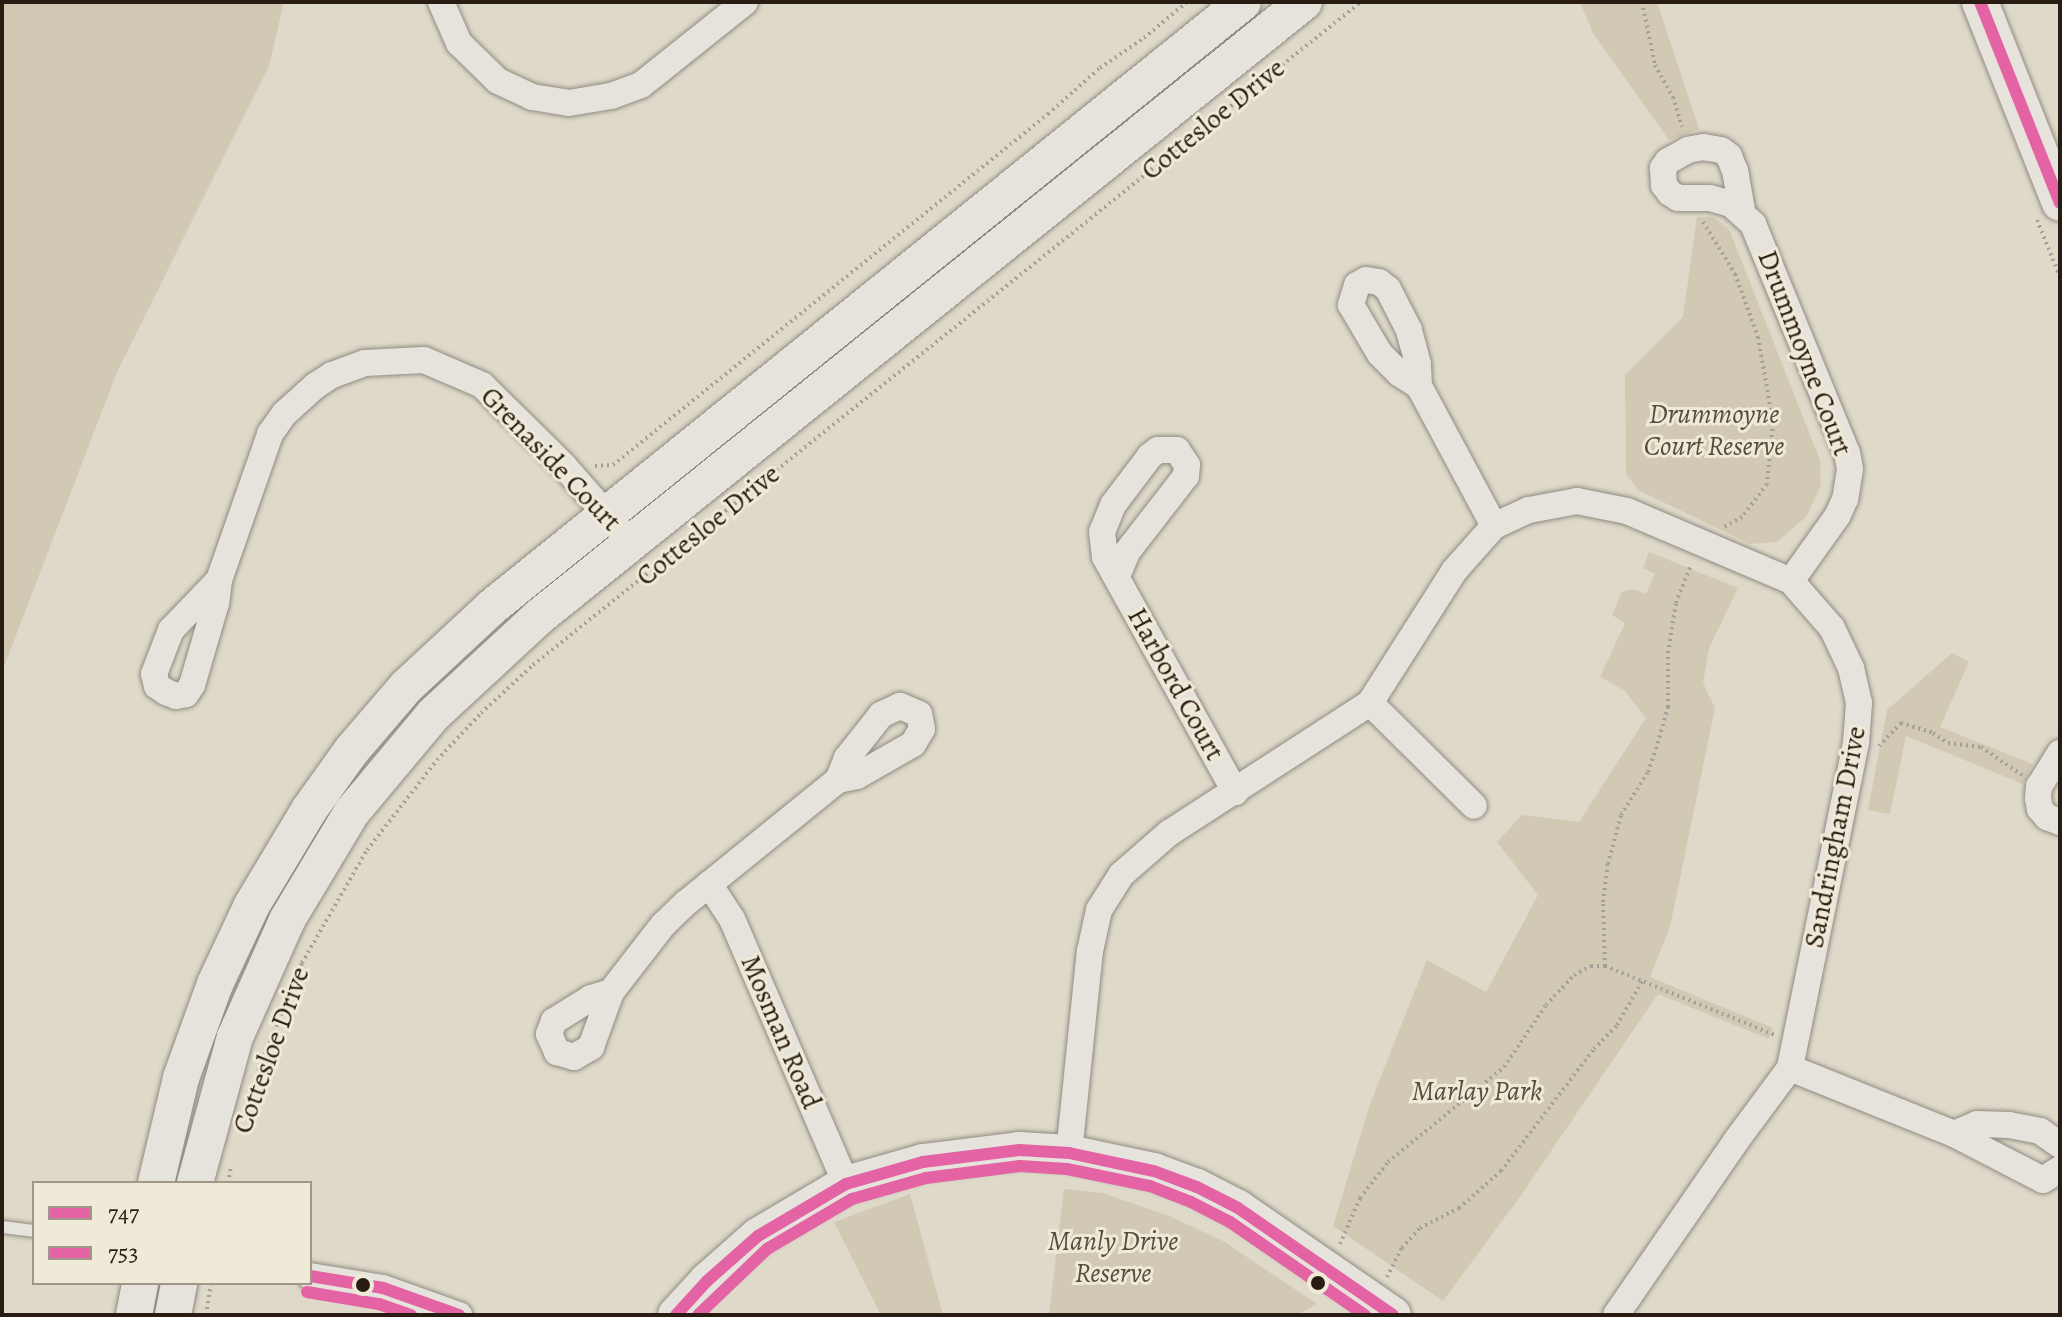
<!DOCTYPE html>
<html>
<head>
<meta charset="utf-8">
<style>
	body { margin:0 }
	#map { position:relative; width:2062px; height:1317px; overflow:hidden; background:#ded9c9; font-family:Alegreya,serif }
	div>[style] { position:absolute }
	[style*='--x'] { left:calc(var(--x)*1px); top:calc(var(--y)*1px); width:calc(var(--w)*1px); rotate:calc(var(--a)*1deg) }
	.green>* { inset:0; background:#d1c9b4 }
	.path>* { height:4px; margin-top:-2px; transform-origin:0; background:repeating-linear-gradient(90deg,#a39f99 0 2px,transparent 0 6px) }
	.roads { filter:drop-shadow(0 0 2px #908b81) drop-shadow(0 0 2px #908b81) }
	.lane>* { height:12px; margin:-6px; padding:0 6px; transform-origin:6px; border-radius:6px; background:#e6e3dc }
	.street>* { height:26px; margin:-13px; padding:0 13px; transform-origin:13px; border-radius:13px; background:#e6e3dc }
	.secondary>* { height:36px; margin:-18px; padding:0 18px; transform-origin:18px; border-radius:18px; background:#e6e3dc }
	.bus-1>* { height:12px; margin:-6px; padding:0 6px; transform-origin:6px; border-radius:6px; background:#e463a4 }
	.bus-2>* { height:12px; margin:-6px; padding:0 6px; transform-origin:6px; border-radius:6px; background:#e463a4 }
	.dots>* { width:22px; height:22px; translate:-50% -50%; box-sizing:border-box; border:4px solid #efe9d7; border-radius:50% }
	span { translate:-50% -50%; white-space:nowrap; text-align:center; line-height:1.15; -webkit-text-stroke:6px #efe9d7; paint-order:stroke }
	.street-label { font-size:28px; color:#291c13 }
	.park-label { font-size:28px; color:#584c3e; font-style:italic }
	.frame { position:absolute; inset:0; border:4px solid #291c13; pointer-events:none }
	.legend { position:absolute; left:32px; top:1181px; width:280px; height:104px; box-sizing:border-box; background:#efe9d7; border:2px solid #a09789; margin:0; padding:10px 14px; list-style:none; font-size:24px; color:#291c13 }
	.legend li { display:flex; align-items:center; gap:16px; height:40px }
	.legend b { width:40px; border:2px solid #a09789 }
</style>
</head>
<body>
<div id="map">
	<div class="green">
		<div style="clip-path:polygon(2px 2px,284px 2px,269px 66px,117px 372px,2px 672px)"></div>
		<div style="clip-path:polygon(1580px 2px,1657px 2px,1699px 129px,1669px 140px,1593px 33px)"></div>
		<div style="clip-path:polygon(1697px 217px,1713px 217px,1729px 229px,1820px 460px,1821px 485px,1806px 517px,1777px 542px,1750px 544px,1638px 490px,1626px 474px,1625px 375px,1683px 317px)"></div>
		<div style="clip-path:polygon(1649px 552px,1738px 588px,1709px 648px,1703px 683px,1715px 708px,1670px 927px,1650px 977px,1773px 1028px,1769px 1039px,1658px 994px,1519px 1198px,1443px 1301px,1333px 1226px,1370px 1104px,1427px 960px,1486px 992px,1538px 895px,1497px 842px,1522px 815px,1579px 822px,1646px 718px,1624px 690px,1600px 677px,1625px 623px,1612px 615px,1622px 592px,1634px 589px,1646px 594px,1655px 574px,1643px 568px)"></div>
		<div style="clip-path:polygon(1952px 653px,1969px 662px,1940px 727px,2033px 764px,2023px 784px,1906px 736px,1890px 814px,1868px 810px,1887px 710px)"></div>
		<div style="clip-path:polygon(1064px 1189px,1103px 1193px,1169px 1216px,1223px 1241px,1317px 1304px,1297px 1315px,1049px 1315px)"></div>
		<div style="clip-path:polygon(910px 1194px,943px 1315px,881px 1315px,834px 1222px)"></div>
	</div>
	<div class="path">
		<div style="--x:1642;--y:2;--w:64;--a:78.3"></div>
		<div style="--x:1655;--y:65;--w:37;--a:61"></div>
		<div style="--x:1673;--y:97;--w:31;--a:73"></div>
		<div style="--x:2037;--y:220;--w:61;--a:68"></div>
		<div style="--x:1703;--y:222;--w:61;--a:58.4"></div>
		<div style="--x:1735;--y:274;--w:67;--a:69.9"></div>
		<div style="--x:1758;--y:337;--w:87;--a:80.1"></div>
		<div style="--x:1773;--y:423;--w:61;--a:95.6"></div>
		<div style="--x:1767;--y:484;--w:41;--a:127.1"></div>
		<div style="--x:1742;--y:517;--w:21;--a:151"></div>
		<div style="--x:595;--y:466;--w:18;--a:-3"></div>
		<div style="--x:613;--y:465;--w:559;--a:-38.9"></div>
		<div style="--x:1048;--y:114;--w:69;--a:-41.5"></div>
		<div style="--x:1100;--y:68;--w:53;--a:-34.3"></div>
		<div style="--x:1144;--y:38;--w:56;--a:-39.9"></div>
		<div style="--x:1879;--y:746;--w:32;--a:-46"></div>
		<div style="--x:1901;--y:723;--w:34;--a:17"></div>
		<div style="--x:1933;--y:733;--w:18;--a:34"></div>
		<div style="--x:1948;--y:743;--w:33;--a:7"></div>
		<div style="--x:1981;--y:747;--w:50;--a:34.3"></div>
		<div style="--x:1605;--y:966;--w:64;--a:-91.8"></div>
		<div style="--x:1603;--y:902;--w:38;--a:-83"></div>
		<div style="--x:1608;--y:864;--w:51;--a:-75.1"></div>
		<div style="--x:1621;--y:815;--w:51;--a:-57.9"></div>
		<div style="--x:1648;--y:772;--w:24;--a:-71"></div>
		<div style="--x:1656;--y:749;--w:44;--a:-74.1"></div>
		<div style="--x:1668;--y:707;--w:54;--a:-90"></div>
		<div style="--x:1668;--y:653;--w:51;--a:-80.9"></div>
		<div style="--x:1676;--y:603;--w:41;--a:-68.5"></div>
		<div style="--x:258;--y:1071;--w:117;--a:-67.8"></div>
		<div style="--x:302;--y:963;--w:130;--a:-60.1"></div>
		<div style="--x:367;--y:850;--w:114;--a:-52.1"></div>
		<div style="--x:437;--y:760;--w:64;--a:-46.9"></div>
		<div style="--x:481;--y:713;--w:71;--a:-42.7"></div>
		<div style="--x:533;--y:665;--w:1061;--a:-38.69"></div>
		<div style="--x:228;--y:1183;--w:15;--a:-79"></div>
		<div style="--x:1340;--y:1244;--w:50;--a:-66.5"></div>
		<div style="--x:1360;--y:1198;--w:46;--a:-52.1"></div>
		<div style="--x:1388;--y:1162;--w:150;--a:-39.3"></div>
		<div style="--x:1504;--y:1067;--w:75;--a:-55.9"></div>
		<div style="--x:1546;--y:1005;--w:41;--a:-47"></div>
		<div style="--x:1574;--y:975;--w:19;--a:-28"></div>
		<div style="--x:1591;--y:966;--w:14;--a:0"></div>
		<div style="--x:1605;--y:966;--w:183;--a:22.1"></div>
		<div style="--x:1387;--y:1277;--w:33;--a:-63"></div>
		<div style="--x:1402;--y:1248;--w:27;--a:-48"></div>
		<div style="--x:1420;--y:1228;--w:44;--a:-27.1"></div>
		<div style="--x:1459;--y:1208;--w:56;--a:-41.4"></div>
		<div style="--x:1501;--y:1171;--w:153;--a:-52.7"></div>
		<div style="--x:1594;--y:1049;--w:33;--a:-46"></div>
		<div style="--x:1617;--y:1025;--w:52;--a:-60"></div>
		<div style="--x:206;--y:1315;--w:32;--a:-81"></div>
	</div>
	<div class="roads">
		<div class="lane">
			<div style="--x:2;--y:1227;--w:32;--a:7"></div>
		</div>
		<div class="street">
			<div style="--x:441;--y:2;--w:45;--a:66.3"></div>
			<div style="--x:459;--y:43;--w:54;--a:44.3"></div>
			<div style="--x:498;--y:81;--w:38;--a:25"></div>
			<div style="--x:532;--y:97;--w:37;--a:9"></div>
			<div style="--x:569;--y:103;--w:43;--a:-9.5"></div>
			<div style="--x:611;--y:96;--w:32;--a:-20"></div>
			<div style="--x:641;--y:85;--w:133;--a:-38.6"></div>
			<div style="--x:1742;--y:210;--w:40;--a:-100"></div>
			<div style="--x:1735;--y:171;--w:16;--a:-112"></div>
			<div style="--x:1729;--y:156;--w:10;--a:-143"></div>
			<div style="--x:1721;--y:150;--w:18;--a:-171"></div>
			<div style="--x:1703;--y:147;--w:15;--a:169"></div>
			<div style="--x:1688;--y:150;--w:23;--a:151"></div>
			<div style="--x:1668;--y:161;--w:9;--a:126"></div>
			<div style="--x:1663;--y:168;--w:17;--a:87"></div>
			<div style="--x:1664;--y:185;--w:10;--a:53"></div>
			<div style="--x:1670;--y:193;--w:9;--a:32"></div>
			<div style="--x:1678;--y:198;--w:32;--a:0"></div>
			<div style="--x:1710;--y:198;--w:22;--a:16"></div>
			<div style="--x:1731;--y:204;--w:30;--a:42"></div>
			<div style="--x:1753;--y:224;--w:248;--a:67.7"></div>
			<div style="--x:1847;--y:453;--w:16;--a:79"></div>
			<div style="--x:1850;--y:469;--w:30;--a:99"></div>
			<div style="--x:1845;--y:499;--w:17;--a:114"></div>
			<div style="--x:1838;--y:515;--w:81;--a:125.5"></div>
			<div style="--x:1419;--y:386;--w:22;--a:-93"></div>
			<div style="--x:1418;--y:364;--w:35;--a:-105"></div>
			<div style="--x:1409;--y:330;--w:46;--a:-117.1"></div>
			<div style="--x:1388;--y:289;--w:11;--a:-142"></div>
			<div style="--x:1379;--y:282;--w:13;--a:-171"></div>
			<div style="--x:1366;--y:280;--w:10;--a:151"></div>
			<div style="--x:1357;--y:285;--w:21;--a:107"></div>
			<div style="--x:1351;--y:305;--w:57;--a:59.4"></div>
			<div style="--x:1380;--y:354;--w:28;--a:45"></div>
			<div style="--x:1400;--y:374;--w:22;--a:32"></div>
			<div style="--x:1419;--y:386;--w:159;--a:61.8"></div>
			<div style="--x:1117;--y:576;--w:26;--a:-67"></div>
			<div style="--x:1127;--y:552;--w:96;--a:-52.2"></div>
			<div style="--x:1186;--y:476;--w:11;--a:-85"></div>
			<div style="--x:1187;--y:465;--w:18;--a:-124"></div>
			<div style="--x:1177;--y:450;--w:19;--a:180"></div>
			<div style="--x:1158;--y:450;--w:10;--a:143"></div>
			<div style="--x:1150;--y:456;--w:61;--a:127.1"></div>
			<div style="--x:1113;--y:505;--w:29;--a:112"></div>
			<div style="--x:1102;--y:532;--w:25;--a:83"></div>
			<div style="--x:1105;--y:557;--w:269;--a:61"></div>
			<div style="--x:219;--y:580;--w:155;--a:-70.7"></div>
			<div style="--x:270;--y:434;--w:24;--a:-55"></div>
			<div style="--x:284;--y:414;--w:42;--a:-42.1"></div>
			<div style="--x:315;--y:386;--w:20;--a:-33"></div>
			<div style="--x:332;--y:375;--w:35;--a:-20"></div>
			<div style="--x:365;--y:363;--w:59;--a:-2.9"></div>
			<div style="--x:424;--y:360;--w:63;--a:23.3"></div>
			<div style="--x:482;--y:385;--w:115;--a:44.6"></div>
			<div style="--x:564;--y:466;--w:82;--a:48.9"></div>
			<div style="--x:219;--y:580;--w:23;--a:97"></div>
			<div style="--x:216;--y:603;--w:85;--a:106.3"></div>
			<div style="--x:192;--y:685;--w:11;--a:124"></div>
			<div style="--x:186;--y:694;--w:10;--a:169"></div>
			<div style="--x:176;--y:696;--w:11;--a:-158"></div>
			<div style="--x:166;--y:692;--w:11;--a:-146"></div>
			<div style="--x:157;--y:686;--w:12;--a:-104"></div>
			<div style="--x:154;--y:674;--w:47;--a:-68.9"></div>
			<div style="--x:171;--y:630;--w:69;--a:-46.2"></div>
			<div style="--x:1370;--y:703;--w:146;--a:44.7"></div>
			<div style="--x:2060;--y:753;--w:39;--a:122"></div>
			<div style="--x:2039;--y:786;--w:12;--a:95"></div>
			<div style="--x:2038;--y:798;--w:11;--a:80"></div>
			<div style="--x:2040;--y:809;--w:11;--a:49"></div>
			<div style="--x:2047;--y:817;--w:14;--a:21"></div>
			<div style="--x:709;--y:884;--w:42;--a:56.7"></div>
			<div style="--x:732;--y:919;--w:288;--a:66.7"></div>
			<div style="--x:611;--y:992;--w:21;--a:163"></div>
			<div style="--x:591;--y:998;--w:44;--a:148.1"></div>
			<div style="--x:554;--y:1021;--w:14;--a:111"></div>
			<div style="--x:549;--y:1034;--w:20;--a:66"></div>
			<div style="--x:557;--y:1052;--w:18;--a:16"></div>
			<div style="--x:574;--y:1057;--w:20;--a:-30"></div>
			<div style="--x:591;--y:1047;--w:59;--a:-70"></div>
			<div style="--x:611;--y:992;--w:85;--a:-52.2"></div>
			<div style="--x:663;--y:925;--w:32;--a:-44"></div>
			<div style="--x:686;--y:903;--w:196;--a:-39"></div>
			<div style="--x:838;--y:780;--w:19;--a:-12"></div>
			<div style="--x:857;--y:776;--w:64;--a:-29.7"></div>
			<div style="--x:913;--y:744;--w:17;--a:-59"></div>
			<div style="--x:922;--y:729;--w:15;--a:-101"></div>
			<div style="--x:919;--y:714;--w:21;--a:-157"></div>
			<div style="--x:900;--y:706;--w:21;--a:155"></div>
			<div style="--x:881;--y:715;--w:55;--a:128.3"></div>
			<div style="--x:847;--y:758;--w:24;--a:112"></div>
			<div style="--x:1790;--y:1068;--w:177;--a:21.9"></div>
			<div style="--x:1954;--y:1134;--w:100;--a:27.3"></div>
			<div style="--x:2043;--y:1180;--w:20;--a:-33"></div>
			<div style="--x:1954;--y:1134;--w:25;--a:-23"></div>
			<div style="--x:1977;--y:1124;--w:32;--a:2"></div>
			<div style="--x:2009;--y:1125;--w:32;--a:11"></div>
			<div style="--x:2040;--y:1131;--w:24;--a:35"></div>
			<div style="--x:1069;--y:1153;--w:203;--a:-84.1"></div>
			<div style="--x:1090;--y:951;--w:42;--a:-77.6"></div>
			<div style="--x:1099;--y:910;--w:41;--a:-57.8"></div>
			<div style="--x:1121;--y:875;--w:64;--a:-41.2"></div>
			<div style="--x:1169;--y:833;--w:239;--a:-32.9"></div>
			<div style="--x:1370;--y:703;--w:156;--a:-57.5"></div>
			<div style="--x:1454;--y:571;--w:60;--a:-48.4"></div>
			<div style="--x:1494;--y:526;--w:38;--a:-25"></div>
			<div style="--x:1529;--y:510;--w:49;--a:-10.6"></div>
			<div style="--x:1577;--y:501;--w:51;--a:11.3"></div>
			<div style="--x:1627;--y:511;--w:178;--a:23.1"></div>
			<div style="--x:1791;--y:581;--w:62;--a:48.9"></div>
			<div style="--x:1832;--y:628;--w:44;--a:64.6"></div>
			<div style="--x:1851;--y:668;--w:36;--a:77"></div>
			<div style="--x:1859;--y:703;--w:40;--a:94.3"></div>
			<div style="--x:1856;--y:743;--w:332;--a:101.5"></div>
			<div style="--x:1790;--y:1068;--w:91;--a:126.5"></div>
			<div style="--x:1736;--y:1141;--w:211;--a:124.6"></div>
			<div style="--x:310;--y:1276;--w:74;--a:9.3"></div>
			<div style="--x:383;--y:1288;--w:81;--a:19.6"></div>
		</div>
		<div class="secondary">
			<div style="--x:1980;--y:2;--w:216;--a:68.3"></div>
			<div style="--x:156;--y:1183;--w:108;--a:-76.6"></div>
			<div style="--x:181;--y:1078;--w:100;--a:-70.1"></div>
			<div style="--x:215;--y:984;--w:87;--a:-64.9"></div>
			<div style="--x:252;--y:905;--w:111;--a:-59"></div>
			<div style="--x:309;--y:810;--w:74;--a:-54.4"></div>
			<div style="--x:352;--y:750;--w:83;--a:-49.4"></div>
			<div style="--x:406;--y:687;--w:117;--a:-42.9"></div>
			<div style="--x:492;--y:607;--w:964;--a:-38.85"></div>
			<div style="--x:195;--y:1183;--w:151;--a:-74.7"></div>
			<div style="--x:235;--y:1037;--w:128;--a:-66"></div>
			<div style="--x:287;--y:920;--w:126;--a:-59"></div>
			<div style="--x:352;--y:812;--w:128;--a:-50.1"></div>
			<div style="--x:434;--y:714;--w:144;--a:-42.8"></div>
			<div style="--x:540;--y:616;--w:980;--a:-38.79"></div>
			<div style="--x:134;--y:1315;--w:33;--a:-79"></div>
			<div style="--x:173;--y:1315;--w:33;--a:-79"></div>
			<div style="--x:676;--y:1315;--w:46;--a:-47.6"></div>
			<div style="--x:707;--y:1281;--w:68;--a:-41.4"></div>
			<div style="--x:758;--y:1236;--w:102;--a:-30.6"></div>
			<div style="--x:846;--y:1184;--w:80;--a:-15.9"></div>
			<div style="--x:923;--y:1162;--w:97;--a:-7.1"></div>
			<div style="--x:1019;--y:1150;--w:50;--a:3.4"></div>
			<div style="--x:1069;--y:1153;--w:87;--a:12"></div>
			<div style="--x:1154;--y:1171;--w:46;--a:20.4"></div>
			<div style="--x:1197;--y:1187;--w:46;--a:27.1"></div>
			<div style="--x:1238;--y:1208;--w:188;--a:34.6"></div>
		</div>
	</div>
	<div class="bus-1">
		<div style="--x:1980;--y:2;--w:216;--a:68.3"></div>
		<div style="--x:310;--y:1276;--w:74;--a:9.3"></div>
		<div style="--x:383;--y:1288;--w:81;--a:19.6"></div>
		<div style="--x:676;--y:1315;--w:46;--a:-47.6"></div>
		<div style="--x:707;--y:1281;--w:68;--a:-41.4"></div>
		<div style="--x:758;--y:1236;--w:102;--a:-30.6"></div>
		<div style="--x:846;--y:1184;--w:80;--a:-15.9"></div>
		<div style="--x:923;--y:1162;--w:97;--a:-7.1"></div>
		<div style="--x:1019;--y:1150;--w:50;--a:3.4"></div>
		<div style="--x:1069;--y:1153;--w:87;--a:12"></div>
		<div style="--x:1154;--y:1171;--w:46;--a:20.4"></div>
		<div style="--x:1197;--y:1187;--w:46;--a:27.1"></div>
		<div style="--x:1238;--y:1208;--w:188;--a:34.6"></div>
	</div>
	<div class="bus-2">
		<div style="--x:307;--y:1292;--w:73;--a:9.5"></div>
		<div style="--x:379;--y:1304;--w:34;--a:19"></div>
		<div style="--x:698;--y:1315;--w:95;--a:-43.7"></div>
		<div style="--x:767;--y:1249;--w:99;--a:-30.5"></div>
		<div style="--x:852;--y:1199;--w:77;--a:-15.8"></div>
		<div style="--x:926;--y:1178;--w:95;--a:-7.3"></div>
		<div style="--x:1020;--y:1166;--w:47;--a:3.7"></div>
		<div style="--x:1067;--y:1169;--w:85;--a:11.6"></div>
		<div style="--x:1150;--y:1186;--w:44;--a:21.3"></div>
		<div style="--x:1191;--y:1202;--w:44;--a:27.1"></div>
		<div style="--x:1230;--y:1222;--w:164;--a:34.6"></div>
	</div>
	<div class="dots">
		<div style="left:1318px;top:1283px;background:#291c13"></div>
		<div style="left:363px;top:1285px;background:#291c13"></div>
	</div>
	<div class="street-label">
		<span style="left:1213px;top:119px;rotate:-39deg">Cottesloe Drive</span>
		<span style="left:1805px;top:353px;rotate:69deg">Drummoyne Court</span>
		<span style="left:551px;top:459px;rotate:46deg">Grenaside Court</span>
		<span style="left:708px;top:525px;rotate:-39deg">Cottesloe Drive</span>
		<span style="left:1176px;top:684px;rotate:61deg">Harbord Court</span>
		<span style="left:1835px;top:837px;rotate:-79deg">Sandringham Drive</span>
		<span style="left:781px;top:1032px;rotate:67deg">Mosman Road</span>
		<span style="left:271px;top:1050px;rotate:-70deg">Cottesloe Drive</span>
	</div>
	<div class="park-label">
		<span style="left:1714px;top:430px">Drummoyne<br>Court Reserve</span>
		<span style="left:1477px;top:1091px">Marlay Park</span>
		<span style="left:1113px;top:1257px">Manly Drive<br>Reserve</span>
	</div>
	<div class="frame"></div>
	<ul class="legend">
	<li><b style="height:10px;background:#e463a4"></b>747</li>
	<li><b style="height:10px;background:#e463a4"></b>753</li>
	</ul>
</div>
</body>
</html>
